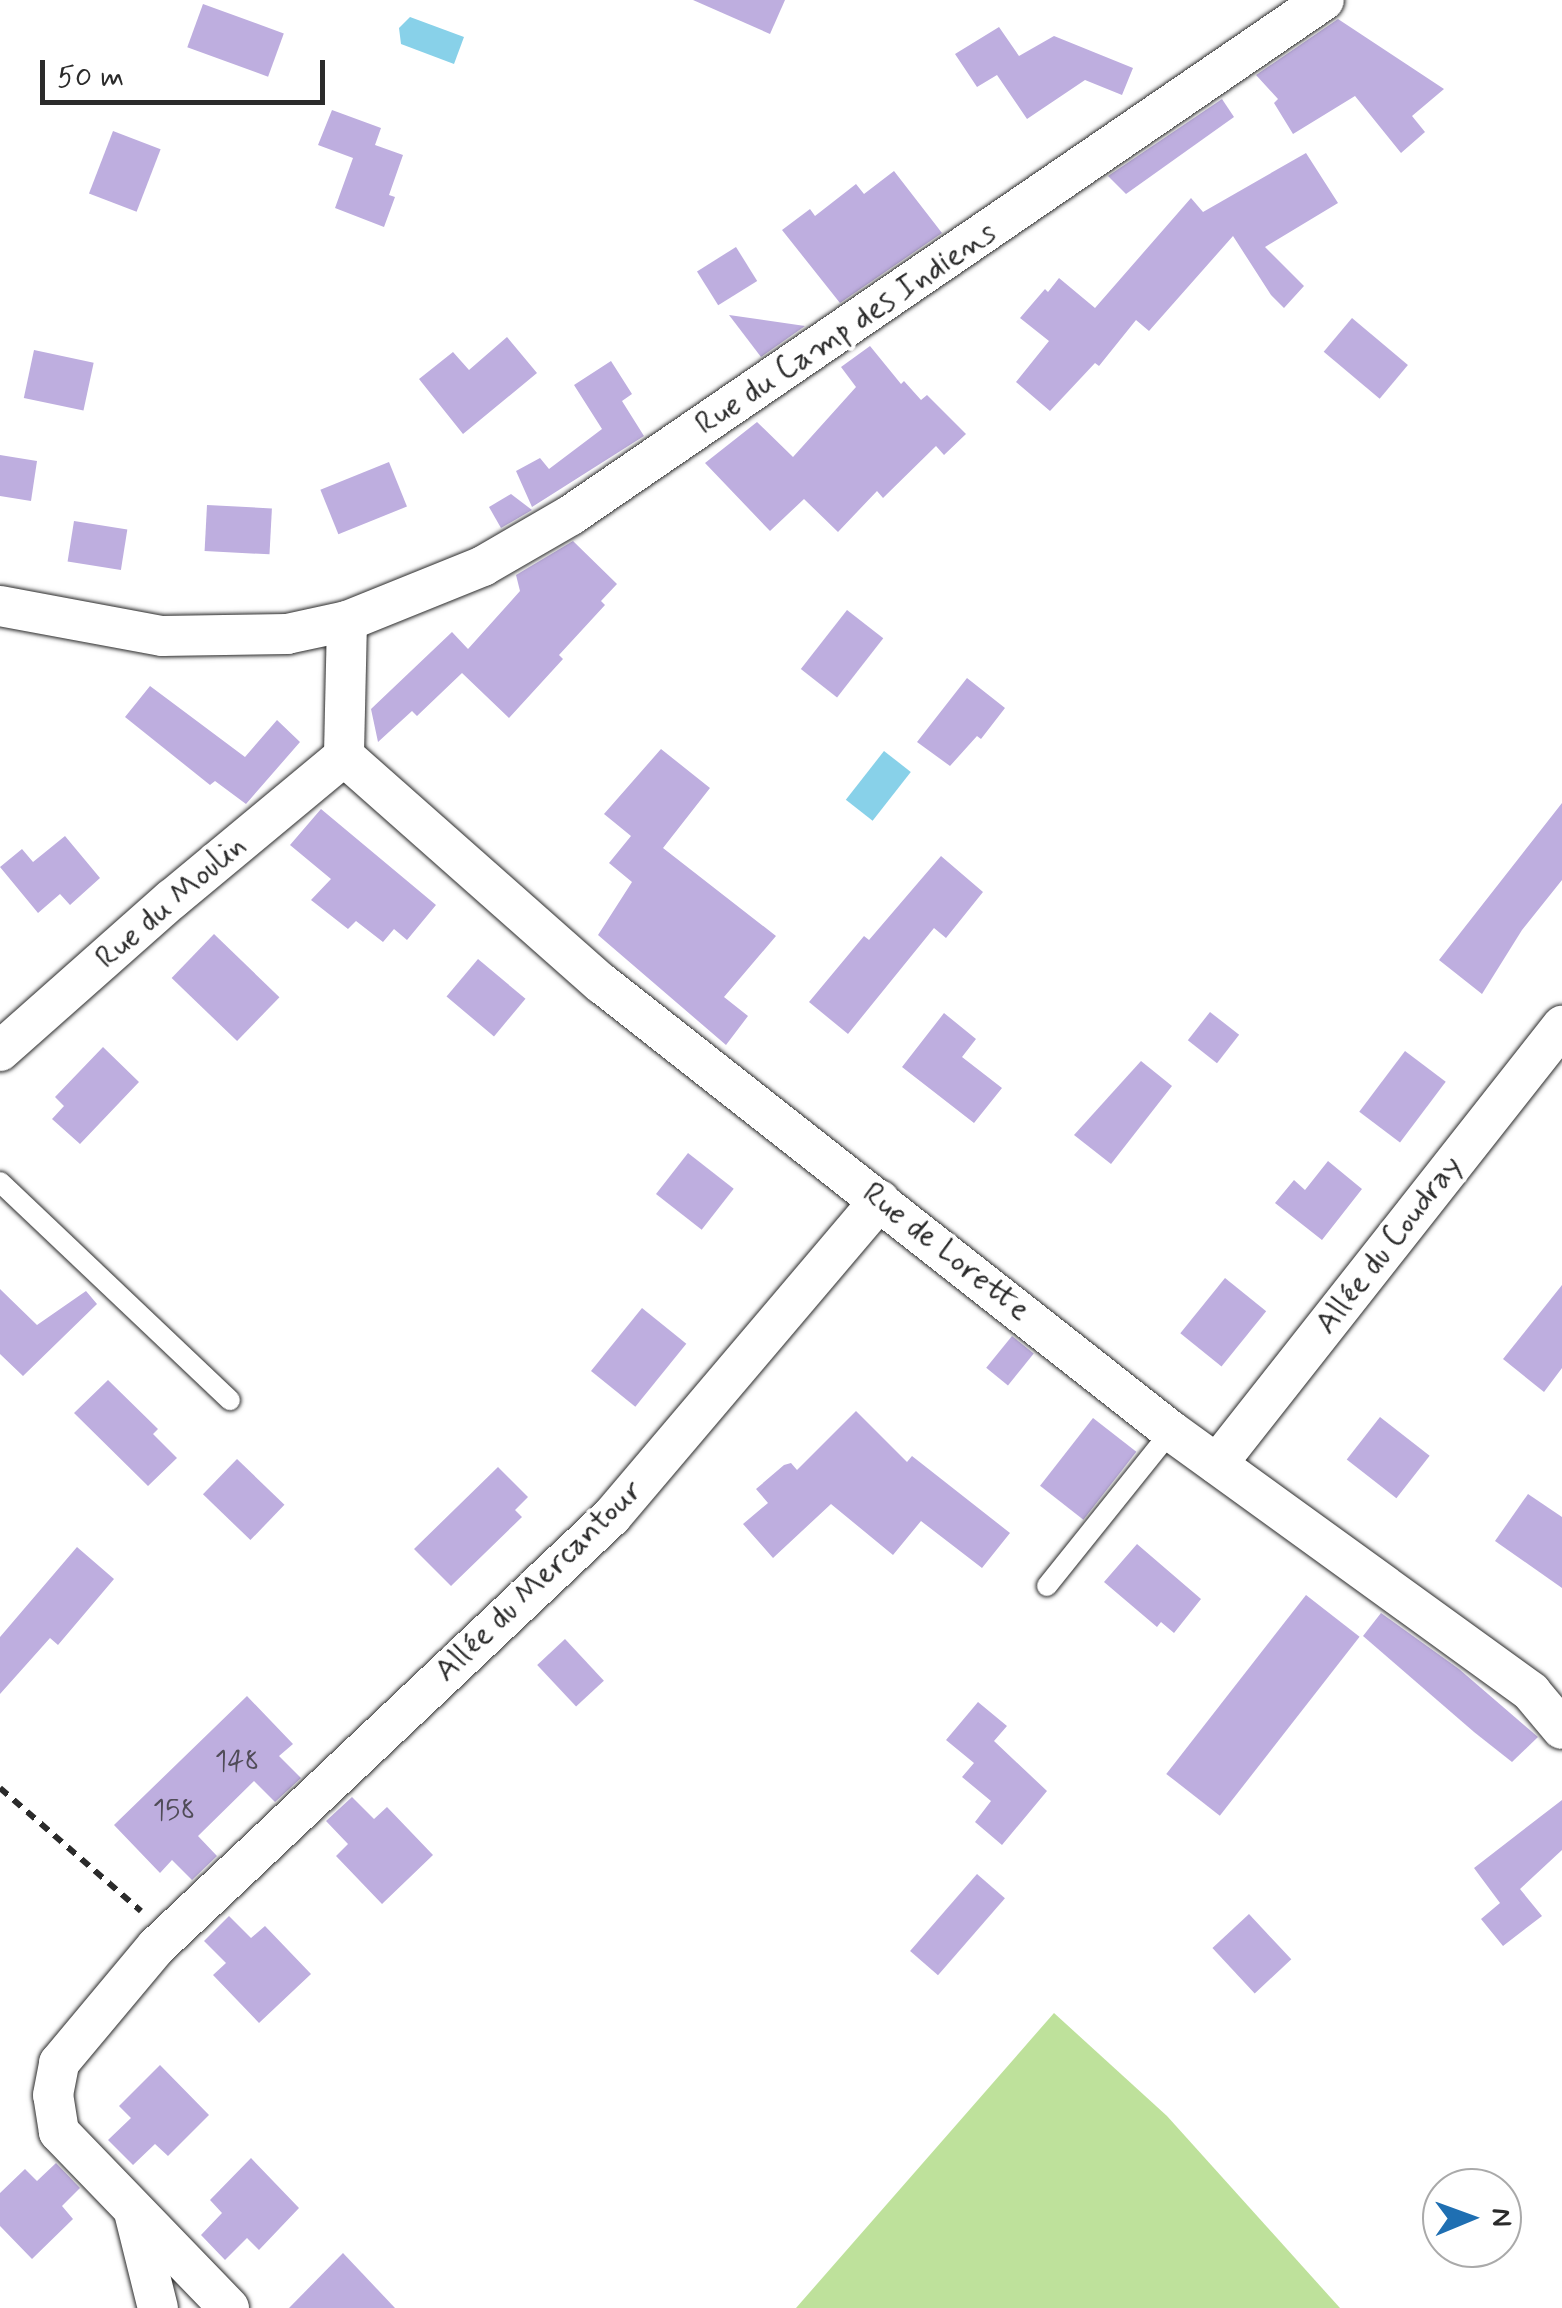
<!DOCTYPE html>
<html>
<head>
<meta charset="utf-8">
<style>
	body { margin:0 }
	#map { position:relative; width:1562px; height:2308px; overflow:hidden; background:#fff; font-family:Mynerve,sans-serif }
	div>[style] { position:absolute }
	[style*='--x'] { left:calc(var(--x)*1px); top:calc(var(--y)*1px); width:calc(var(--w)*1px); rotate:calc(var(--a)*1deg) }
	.green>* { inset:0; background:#bee19b }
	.water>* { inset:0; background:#88d1e9; transform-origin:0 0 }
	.building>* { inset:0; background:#beaedf; transform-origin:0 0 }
	.path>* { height:6px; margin-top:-3px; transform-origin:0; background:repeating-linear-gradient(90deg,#2b2b2b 0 10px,transparent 0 18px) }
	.roads { filter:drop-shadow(0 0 2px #2b2b2b) drop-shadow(0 0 2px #2b2b2b) }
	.lane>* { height:20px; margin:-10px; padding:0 10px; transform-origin:10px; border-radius:10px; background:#fff }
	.street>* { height:40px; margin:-20px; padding:0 20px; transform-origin:20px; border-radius:20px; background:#fff }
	span { translate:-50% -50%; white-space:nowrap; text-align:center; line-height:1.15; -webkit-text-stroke:8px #fff; paint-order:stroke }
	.number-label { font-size:28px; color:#504c58 }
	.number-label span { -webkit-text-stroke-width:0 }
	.street-label { font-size:32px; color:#2b2b2b }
	.north { position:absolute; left:1422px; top:2168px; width:100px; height:100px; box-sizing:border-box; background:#fff; border:2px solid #aaa; border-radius:50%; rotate:89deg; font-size:28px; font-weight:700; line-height:40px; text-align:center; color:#2b2b2b }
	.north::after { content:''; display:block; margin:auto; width:35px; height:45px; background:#1f6fb2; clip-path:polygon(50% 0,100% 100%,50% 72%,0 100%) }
	.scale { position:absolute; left:40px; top:60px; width:285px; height:45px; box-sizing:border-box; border:5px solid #2b2b2b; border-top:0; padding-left:12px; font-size:30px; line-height:35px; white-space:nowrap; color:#2b2b2b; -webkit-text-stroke:8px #fff; paint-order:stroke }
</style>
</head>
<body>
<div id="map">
	<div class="green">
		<div style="clip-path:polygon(1054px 2013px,1167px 2116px,1340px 2308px,796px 2308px)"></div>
	</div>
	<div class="water">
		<div style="clip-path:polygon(410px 17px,464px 37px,454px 64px,401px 44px,399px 28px)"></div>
		<div style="left:884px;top:751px;width:34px;height:62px;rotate:38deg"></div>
	</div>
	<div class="building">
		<div style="clip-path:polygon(693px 0,785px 0,770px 34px)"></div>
		<div style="left:203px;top:4px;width:86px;height:46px;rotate:20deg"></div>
		<div style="clip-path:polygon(1338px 19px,1444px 89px,1412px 116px,1425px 132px,1401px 153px,1355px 96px,1293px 134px,1274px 103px,1278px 99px,1256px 75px)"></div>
		<div style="clip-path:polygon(999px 27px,1019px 56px,1054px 36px,1133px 68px,1122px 95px,1085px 80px,1027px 119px,997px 75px,977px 87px,955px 54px)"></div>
		<div style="clip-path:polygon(1222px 99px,1234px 117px,1126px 194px,1108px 176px)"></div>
		<div style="clip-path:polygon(332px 110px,381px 128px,375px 145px,403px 155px,389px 195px,395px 197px,384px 227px,335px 208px,353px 158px,318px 145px)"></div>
		<div style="left:113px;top:131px;width:51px;height:67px;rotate:21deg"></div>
		<div style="clip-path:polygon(1306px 153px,1338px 203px,1265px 247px,1304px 286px,1284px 308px,1271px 295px,1233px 236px,1149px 331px,1136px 320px,1099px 366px,1095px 363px,1050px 411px,1016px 382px,1049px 341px,1020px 318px,1045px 289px,1048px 292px,1059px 278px,1095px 308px,1191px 198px,1203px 212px)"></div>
		<div style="clip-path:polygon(894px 171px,942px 233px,840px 303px,782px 230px,810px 209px,815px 216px,856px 184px,864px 194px)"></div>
		<div style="left:736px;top:247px;width:40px;height:46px;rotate:58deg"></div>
		<div style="clip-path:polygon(729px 315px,805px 326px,761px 357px)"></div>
		<div style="left:1352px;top:318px;width:73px;height:44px;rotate:40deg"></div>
		<div style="clip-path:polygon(507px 337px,537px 373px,463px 434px,419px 379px,453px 352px,469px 370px)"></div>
		<div style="clip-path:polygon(870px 346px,901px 384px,904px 381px,921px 400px,927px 395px,966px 434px,944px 455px,936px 446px,883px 498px,877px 491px,838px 532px,804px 499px,770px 531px,705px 463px,757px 422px,793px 457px,856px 387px,841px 367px)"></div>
		<div style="left:34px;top:350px;width:61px;height:49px;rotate:12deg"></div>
		<div style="clip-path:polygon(611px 361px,632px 394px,622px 401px,644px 436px,532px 507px,516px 471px,540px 458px,549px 469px,602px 429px,574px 385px)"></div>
		<div style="clip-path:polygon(0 455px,37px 461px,31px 501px,0 496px)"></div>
		<div style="left:389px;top:462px;width:48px;height:74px;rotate:68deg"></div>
		<div style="clip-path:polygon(511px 494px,532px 510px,501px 528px,489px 507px)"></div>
		<div style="left:207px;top:505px;width:65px;height:46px;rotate:3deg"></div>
		<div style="left:74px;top:521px;width:54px;height:41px;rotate:9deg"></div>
		<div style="clip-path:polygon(573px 541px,617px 584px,601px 601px,605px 605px,559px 655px,563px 659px,509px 718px,462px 673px,417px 716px,412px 711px,378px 742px,371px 709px,452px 632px,468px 649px,520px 591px,516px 575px)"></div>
		<div style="left:847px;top:610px;width:46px;height:75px;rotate:38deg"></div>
		<div style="clip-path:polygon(967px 678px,1005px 708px,981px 739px,977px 736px,950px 766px,917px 742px)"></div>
		<div style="clip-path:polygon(150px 686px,245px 757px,277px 720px,300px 742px,246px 804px,215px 781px,210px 785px,125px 717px)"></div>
		<div style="clip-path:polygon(661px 749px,710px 788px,663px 848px,776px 936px,724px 997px,748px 1016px,726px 1045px,598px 935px,632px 882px,609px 863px,631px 836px,604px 814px)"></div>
		<div style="clip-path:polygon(1562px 803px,1562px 880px,1522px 930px,1482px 994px,1439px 960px)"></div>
		<div style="clip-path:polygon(321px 809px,436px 905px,407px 940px,394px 929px,383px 942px,356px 921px,348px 929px,311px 900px,331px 879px,290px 845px)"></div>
		<div style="clip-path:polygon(65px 836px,100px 878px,70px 905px,60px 894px,38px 913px,0 867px,22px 849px,33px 862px)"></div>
		<div style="clip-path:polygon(941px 856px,983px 892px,946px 938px,934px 928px,848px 1034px,809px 1002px,864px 936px,869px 940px)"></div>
		<div style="left:214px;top:934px;width:91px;height:61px;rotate:44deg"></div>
		<div style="left:478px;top:959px;width:62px;height:49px;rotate:40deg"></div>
		<div style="left:1210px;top:1012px;width:37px;height:36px;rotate:38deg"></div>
		<div style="clip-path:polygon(944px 1013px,976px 1039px,962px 1057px,1002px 1088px,974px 1123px,902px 1067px)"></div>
		<div style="clip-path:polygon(103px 1047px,139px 1082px,80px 1144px,52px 1119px,64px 1106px,55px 1097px)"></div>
		<div style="left:1405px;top:1051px;width:51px;height:76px;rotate:37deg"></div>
		<div style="clip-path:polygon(1141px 1061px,1172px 1086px,1111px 1164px,1074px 1135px)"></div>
		<div style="left:688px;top:1153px;width:58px;height:52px;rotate:38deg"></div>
		<div style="clip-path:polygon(1328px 1161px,1362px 1189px,1322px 1240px,1275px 1203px,1294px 1180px,1305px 1190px)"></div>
		<div style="left:1225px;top:1278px;width:53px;height:71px;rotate:39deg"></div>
		<div style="clip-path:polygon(1562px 1285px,1562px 1368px,1544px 1392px,1503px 1359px)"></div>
		<div style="clip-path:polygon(0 1289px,37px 1325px,86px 1291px,97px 1304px,23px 1376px,0 1354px)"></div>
		<div style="left:642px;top:1308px;width:57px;height:81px;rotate:39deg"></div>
		<div style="left:1012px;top:1336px;width:28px;height:41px;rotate:39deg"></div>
		<div style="clip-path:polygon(108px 1380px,158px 1429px,153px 1434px,177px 1458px,148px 1486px,74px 1413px)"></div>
		<div style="clip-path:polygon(856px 1411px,907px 1462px,912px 1456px,1010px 1533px,982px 1568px,921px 1521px,893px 1555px,831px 1504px,773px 1558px,743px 1524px,768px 1503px,756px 1489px,784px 1465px,791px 1463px,797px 1470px)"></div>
		<div style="left:1380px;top:1417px;width:63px;height:54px;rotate:38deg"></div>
		<div style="left:1093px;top:1418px;width:55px;height:86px;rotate:38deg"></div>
		<div style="left:237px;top:1459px;width:66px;height:49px;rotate:44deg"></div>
		<div style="clip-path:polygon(498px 1467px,528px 1497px,515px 1510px,522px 1517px,451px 1586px,414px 1549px)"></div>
		<div style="clip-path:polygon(1528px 1494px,1562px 1517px,1562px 1588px,1495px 1541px)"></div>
		<div style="clip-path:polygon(1137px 1544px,1201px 1599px,1174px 1633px,1161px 1622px,1157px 1627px,1104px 1582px)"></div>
		<div style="clip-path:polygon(77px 1547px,114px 1579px,58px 1645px,50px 1638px,0 1694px,0 1637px)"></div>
		<div style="left:1306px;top:1595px;width:68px;height:227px;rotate:38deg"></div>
		<div style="clip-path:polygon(1381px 1613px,1459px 1669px,1538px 1737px,1512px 1762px,1474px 1732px,1363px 1636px)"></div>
		<div style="left:565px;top:1639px;width:57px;height:38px;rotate:47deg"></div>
		<div style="clip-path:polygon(247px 1696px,293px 1744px,279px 1756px,301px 1778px,275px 1802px,254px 1781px,198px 1836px,217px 1856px,192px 1880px,172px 1860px,160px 1873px,114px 1825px)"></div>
		<div style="clip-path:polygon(978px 1702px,1007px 1726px,994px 1741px,1047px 1791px,1002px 1845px,975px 1822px,991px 1801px,962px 1777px,974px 1763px,946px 1740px)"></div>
		<div style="clip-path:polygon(352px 1797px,374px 1819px,387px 1807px,433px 1855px,382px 1904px,336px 1856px,348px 1844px,326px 1821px)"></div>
		<div style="clip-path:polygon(1562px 1800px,1562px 1850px,1520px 1889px,1542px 1916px,1503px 1946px,1481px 1919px,1500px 1903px,1474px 1868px)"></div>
		<div style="left:977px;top:1874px;width:37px;height:102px;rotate:41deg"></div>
		<div style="left:1249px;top:1914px;width:62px;height:50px;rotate:47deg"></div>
		<div style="clip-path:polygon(229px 1916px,251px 1938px,265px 1926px,311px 1974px,259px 2023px,213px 1975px,226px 1963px,204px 1941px)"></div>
		<div style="clip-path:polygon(160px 2065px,209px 2115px,168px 2156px,155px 2144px,133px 2165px,108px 2140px,131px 2118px,119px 2106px)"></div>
		<div style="clip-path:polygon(251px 2158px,299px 2208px,259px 2250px,247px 2238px,225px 2260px,201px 2235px,222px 2213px,210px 2200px)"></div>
		<div style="clip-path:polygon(56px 2163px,80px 2188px,62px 2206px,73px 2219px,32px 2259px,0 2226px,0 2193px,25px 2169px,37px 2181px)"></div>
		<div style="clip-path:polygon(343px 2253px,395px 2308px,289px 2308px)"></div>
	</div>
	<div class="path">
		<div style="--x:0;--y:1788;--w:187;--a:41.1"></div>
	</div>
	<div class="roads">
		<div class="lane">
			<div style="--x:0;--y:1182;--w:317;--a:43.5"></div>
			<div style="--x:1047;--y:1586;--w:198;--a:-51.3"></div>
		</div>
		<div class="street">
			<div style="--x:0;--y:606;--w:165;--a:10.5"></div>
			<div style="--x:162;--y:636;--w:125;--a:-0.9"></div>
			<div style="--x:287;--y:634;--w:61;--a:-12.2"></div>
			<div style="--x:347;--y:621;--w:135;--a:91.3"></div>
			<div style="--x:347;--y:621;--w:147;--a:-22"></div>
			<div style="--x:483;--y:566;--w:102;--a:-30.1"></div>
			<div style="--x:571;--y:515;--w:912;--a:-34.37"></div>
			<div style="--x:344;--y:756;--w:343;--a:41.5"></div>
			<div style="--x:601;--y:983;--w:725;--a:38.17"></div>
			<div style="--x:1171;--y:1431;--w:445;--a:35.9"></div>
			<div style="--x:1531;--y:1692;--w:48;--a:50"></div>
			<div style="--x:0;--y:1051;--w:230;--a:-41.5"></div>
			<div style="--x:172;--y:899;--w:224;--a:-39.7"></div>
			<div style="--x:1217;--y:1464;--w:558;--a:-51.77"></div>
			<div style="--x:134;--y:2212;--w:99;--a:76"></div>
			<div style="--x:229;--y:2308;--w:245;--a:-134"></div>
			<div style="--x:59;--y:2132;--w:37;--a:-99"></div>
			<div style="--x:53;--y:2095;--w:33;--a:-79"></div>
			<div style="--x:59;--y:2063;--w:151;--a:-50.1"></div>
			<div style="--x:156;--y:1947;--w:627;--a:-43.39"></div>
			<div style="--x:612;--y:1516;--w:414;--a:-49.7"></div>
		</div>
	</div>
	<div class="number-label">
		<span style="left:237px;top:1763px">148</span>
		<span style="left:174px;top:1812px">158</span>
	</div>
	<div class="street-label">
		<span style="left:846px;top:329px;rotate:-34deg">Rue du Camp des Indiens</span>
		<span style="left:171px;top:902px;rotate:-41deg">Rue du Moulin</span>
		<span style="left:1389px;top:1245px;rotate:-52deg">Allée du Coudray</span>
		<span style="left:946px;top:1252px;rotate:38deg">Rue de Lorette</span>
		<span style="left:539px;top:1581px;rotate:-44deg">Allée du Mercantour</span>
	</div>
	<div class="north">N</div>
	<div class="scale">50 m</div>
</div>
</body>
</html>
